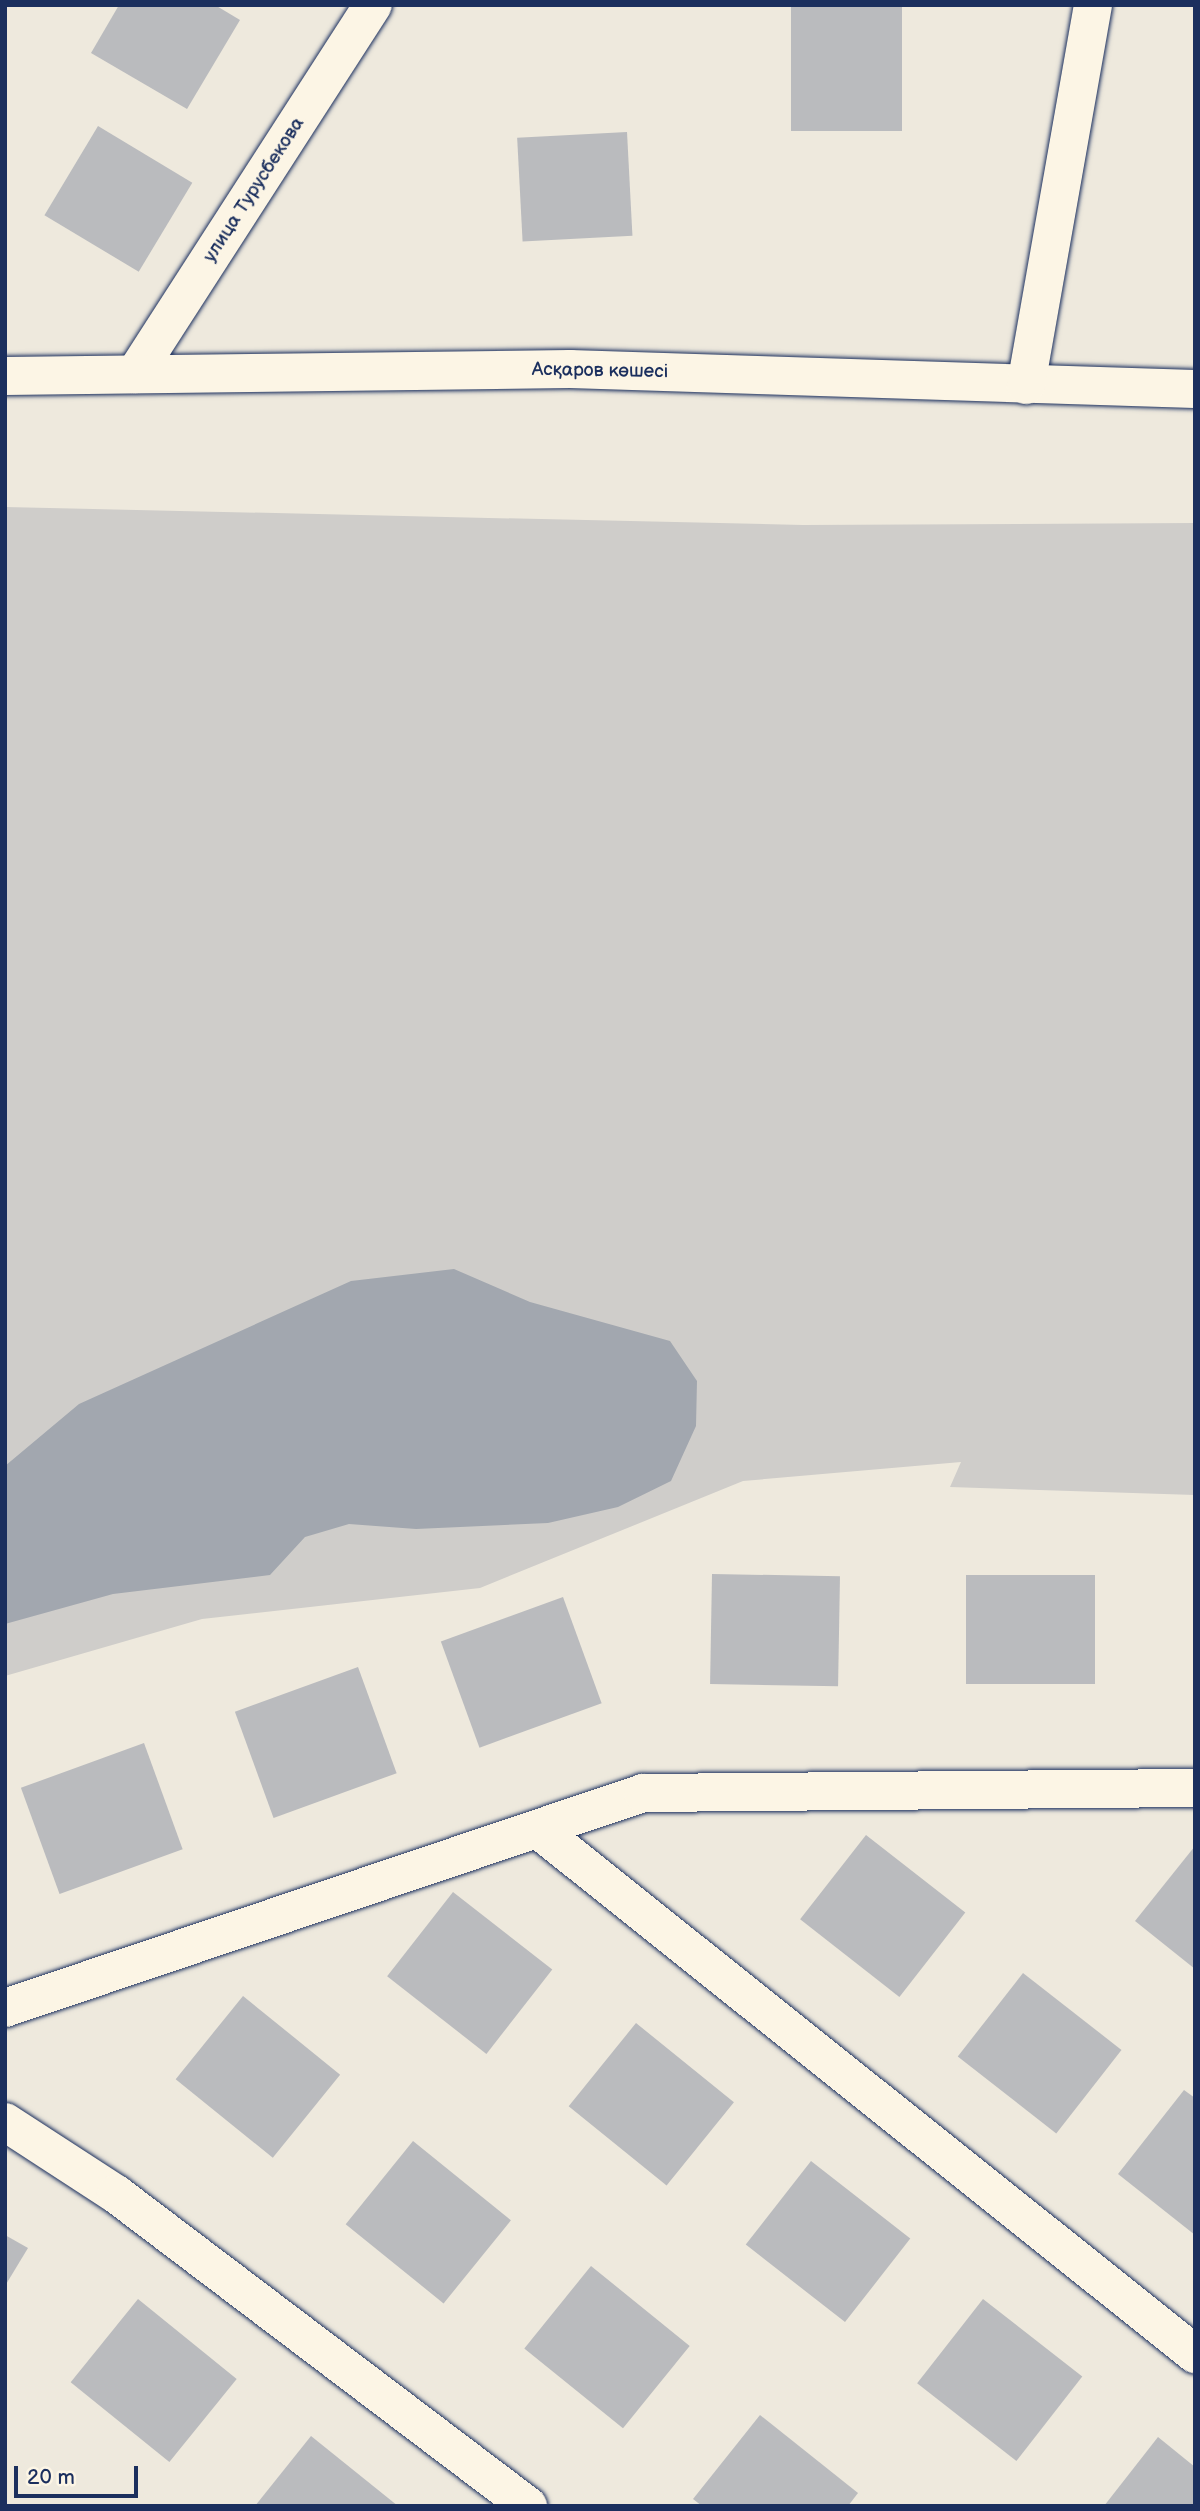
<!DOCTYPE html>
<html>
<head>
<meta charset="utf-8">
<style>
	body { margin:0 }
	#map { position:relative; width:1200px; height:2511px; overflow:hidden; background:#eee9dd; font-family:"Balsamiq Sans",sans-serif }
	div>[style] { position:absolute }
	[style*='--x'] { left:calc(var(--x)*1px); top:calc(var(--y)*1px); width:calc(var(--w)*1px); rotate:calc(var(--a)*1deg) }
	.green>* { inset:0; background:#cfcdca }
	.water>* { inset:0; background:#a2a7af }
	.building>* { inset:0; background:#babbbe; transform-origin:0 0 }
	.roads { filter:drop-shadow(0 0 2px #1b2f5e) drop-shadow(0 0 2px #1b2f5e) }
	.minor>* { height:38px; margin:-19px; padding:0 19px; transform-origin:19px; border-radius:19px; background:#fcf5e5 }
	span { translate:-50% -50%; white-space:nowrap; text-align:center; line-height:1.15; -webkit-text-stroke:6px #fcf5e5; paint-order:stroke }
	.street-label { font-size:19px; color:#1b2f5e }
	.frame { position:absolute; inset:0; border:7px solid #1b2f5e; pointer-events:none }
	.scale { position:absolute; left:14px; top:2466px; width:124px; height:32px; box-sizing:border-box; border:4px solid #1b2f5e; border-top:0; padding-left:9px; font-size:21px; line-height:24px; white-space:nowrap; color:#1b2f5e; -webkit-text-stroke:5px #fcf5e5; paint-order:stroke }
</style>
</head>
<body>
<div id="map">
	<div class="green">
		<div style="clip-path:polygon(5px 507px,803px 525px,1195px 523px,1195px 1495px,950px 1487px,961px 1462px,743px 1481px,480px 1588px,202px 1619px,5px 1676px)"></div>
	</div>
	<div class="water">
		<div style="clip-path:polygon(454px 1269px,530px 1302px,670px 1341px,697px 1381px,696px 1426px,671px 1481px,618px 1507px,548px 1523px,416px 1529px,349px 1524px,305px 1537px,270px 1575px,113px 1594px,5px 1624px,5px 1466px,79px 1404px,351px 1281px)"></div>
	</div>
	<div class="building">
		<div style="clip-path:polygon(119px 5px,215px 5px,240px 20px,187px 109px,91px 53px)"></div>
		<div style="left:791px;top:5px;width:111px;height:126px"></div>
		<div style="left:98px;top:126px;width:110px;height:104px;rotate:31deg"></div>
		<div style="left:627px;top:132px;width:104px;height:110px;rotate:87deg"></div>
		<div style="left:712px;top:1574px;width:128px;height:110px;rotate:1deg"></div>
		<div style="left:966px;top:1575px;width:129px;height:109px"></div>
		<div style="left:563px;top:1597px;width:113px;height:130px;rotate:70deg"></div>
		<div style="left:358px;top:1667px;width:113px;height:131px;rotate:70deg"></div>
		<div style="left:144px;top:1743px;width:113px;height:131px;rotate:70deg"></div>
		<div style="left:866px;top:1835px;width:126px;height:107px;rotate:38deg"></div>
		<div style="clip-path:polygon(1195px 1846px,1195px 1969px,1135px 1921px)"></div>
		<div style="left:453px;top:1892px;width:126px;height:107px;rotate:38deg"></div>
		<div style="left:1023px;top:1973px;width:125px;height:106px;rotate:38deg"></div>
		<div style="left:243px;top:1996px;width:125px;height:107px;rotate:39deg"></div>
		<div style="left:636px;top:2023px;width:126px;height:107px;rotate:39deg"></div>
		<div style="clip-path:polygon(1184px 2090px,1195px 2098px,1195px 2235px,1118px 2174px)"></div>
		<div style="left:413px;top:2141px;width:126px;height:107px;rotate:39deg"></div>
		<div style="left:811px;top:2161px;width:126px;height:106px;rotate:38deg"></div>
		<div style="clip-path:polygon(5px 2235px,28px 2248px,5px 2286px)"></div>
		<div style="left:591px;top:2266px;width:127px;height:106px;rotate:39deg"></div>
		<div style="left:138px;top:2299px;width:127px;height:107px;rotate:39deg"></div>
		<div style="left:983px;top:2299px;width:126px;height:107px;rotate:38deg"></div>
		<div style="clip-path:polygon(760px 2415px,858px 2493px,848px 2506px,702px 2506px,693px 2499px)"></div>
		<div style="clip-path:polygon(311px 2436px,398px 2506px,255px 2506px)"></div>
		<div style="clip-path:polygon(1158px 2437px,1195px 2467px,1195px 2506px,1104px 2506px)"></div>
	</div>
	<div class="roads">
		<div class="minor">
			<div style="--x:135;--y:374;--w:439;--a:-57.2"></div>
			<div style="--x:5;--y:376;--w:565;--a:-0.71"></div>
			<div style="--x:570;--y:369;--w:625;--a:1.83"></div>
			<div style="--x:1026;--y:385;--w:386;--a:-80"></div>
			<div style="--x:539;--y:1830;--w:840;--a:38.62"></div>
			<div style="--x:5;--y:2008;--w:673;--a:-18.62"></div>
			<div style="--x:643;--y:1793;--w:552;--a:-0.52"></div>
			<div style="--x:5;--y:2122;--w:132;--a:33"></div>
			<div style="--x:116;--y:2194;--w:517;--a:37.14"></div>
		</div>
	</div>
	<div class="street-label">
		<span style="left:254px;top:190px;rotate:-57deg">улица Турусбекова</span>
		<span style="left:600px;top:371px;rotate:1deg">Асқаров көшесі</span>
	</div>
	<div class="frame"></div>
	<div class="scale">20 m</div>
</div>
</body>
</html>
